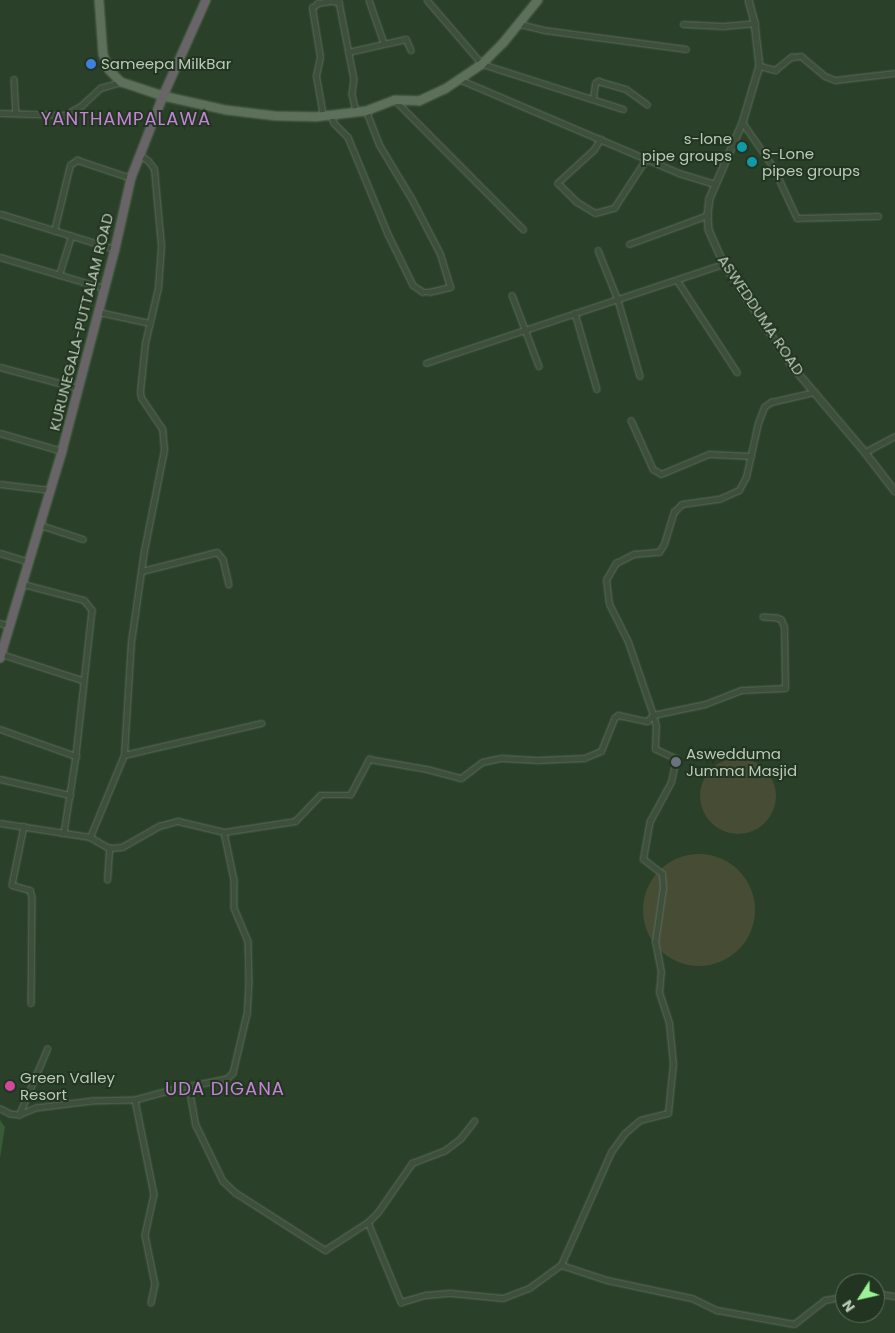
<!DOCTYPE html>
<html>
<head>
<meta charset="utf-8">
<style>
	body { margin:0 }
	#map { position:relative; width:895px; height:1333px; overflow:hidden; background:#2a4028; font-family:Poppins,sans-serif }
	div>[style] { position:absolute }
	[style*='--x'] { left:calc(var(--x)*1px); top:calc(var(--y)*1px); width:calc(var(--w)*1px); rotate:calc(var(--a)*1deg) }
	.green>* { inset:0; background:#474c35 }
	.round { border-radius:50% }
	.water>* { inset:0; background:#375b34 }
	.roads { filter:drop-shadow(0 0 1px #5b6d59) drop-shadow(0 0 1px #5b6d59) }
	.minor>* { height:4.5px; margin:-2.25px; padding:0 2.25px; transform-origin:2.25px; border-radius:2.25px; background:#3e503c }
	.tertiary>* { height:5.5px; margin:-2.75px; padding:0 2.75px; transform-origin:2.75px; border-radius:2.75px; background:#3e503c }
	.primary>* { height:8px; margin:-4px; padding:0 4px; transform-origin:4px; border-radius:4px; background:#5c705a }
	.trunk>* { height:8px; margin:-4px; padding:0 4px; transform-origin:4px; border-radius:4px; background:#686468 }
	.dots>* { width:14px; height:14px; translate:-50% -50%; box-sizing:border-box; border:2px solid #223520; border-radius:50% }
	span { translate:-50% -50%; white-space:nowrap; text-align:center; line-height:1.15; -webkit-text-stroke:4px #223520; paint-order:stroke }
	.poi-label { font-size:15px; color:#bacab8 }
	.left { translate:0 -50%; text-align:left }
	.right { translate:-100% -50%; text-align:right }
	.street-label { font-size:15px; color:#bacab8 }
	.quarter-label { font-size:18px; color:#c384d6; letter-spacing:1px }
	.north { position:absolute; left:835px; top:1273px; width:50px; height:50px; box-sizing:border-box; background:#223520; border:1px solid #5f715d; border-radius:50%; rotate:235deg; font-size:14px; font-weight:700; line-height:20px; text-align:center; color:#bacab8 }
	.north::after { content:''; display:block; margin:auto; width:18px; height:22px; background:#9cf296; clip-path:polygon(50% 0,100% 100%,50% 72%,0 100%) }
</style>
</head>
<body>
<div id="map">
	<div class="green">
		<div class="round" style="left:700px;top:758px;width:76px;height:76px"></div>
		<div class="round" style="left:643px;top:854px;width:112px;height:112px"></div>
	</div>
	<div class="water">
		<div style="clip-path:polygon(0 1120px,5px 1127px,0 1158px)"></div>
	</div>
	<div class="roads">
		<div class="minor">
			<div style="--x:369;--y:0;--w:46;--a:70.8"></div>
			<div style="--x:427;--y:0;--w:84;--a:49.3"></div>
			<div style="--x:482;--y:64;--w:148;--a:17.7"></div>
			<div style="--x:520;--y:24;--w:25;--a:14"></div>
			<div style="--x:544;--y:30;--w:143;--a:7.6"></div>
			<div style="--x:683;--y:24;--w:40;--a:2.9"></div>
			<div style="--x:723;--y:26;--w:32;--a:-5"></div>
			<div style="--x:348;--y:52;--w:59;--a:-12.6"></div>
			<div style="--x:406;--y:39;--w:12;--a:66"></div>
			<div style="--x:760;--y:66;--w:16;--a:15"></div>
			<div style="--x:775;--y:70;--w:21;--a:-39"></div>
			<div style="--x:791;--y:57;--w:10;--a:-6"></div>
			<div style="--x:801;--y:56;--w:31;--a:40"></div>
			<div style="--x:825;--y:76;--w:11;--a:22"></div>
			<div style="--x:835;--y:80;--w:60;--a:-6.7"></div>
			<div style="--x:14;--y:79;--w:34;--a:87"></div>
			<div style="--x:461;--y:80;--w:237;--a:23.1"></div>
			<div style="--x:679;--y:173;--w:38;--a:17"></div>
			<div style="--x:593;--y:98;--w:15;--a:-82"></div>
			<div style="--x:595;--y:83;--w:4;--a:-34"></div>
			<div style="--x:598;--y:81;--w:29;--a:16"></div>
			<div style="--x:626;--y:89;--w:26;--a:36"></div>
			<div style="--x:395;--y:100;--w:182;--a:45.2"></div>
			<div style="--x:0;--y:113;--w:65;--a:1.8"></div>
			<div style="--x:65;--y:115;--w:20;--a:-30"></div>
			<div style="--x:82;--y:105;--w:25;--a:-43"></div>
			<div style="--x:100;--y:88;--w:22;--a:-16"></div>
			<div style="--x:331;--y:115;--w:9;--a:69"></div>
			<div style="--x:334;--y:123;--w:20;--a:45"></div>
			<div style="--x:348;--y:137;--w:105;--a:67.6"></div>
			<div style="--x:388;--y:234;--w:57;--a:63.9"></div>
			<div style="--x:413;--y:285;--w:12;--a:35"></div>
			<div style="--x:423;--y:292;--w:6;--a:0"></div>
			<div style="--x:429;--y:292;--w:22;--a:-13"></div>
			<div style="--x:450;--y:287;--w:34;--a:-107"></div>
			<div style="--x:440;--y:254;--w:61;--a:-117.4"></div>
			<div style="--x:412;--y:200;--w:64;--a:-121"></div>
			<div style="--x:379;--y:145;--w:36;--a:-111"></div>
			<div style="--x:323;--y:116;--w:41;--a:-99.9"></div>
			<div style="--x:316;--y:76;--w:19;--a:-78"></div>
			<div style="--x:320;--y:57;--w:50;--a:-99.3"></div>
			<div style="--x:312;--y:8;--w:8;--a:-40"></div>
			<div style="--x:318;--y:3;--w:12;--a:-9"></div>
			<div style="--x:330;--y:1;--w:9;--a:6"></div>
			<div style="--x:339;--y:2;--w:78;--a:79"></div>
			<div style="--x:354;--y:79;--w:15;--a:98"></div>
			<div style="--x:352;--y:94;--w:18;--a:77"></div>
			<div style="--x:743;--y:123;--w:55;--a:55.4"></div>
			<div style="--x:774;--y:168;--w:55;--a:65.3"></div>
			<div style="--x:797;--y:218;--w:81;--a:-1.4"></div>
			<div style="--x:601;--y:139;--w:13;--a:122"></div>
			<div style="--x:594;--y:150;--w:49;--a:137.5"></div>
			<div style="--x:558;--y:183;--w:27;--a:45"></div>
			<div style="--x:577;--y:202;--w:21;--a:31"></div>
			<div style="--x:595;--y:213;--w:20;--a:-15"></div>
			<div style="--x:614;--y:208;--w:59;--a:-56.9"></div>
			<div style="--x:1;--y:214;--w:119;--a:17.1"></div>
			<div style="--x:54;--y:231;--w:68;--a:-76.4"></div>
			<div style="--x:70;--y:165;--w:9;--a:-36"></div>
			<div style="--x:77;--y:160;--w:57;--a:18.4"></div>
			<div style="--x:629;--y:244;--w:84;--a:-20.2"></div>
			<div style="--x:598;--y:250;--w:54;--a:68.2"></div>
			<div style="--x:618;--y:300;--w:79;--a:73.9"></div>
			<div style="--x:0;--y:257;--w:109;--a:16.6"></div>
			<div style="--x:59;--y:275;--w:41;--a:-72.9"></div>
			<div style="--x:677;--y:280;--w:110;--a:56.9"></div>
			<div style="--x:512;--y:295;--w:76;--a:69.2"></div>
			<div style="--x:99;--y:312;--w:52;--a:12.2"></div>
			<div style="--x:575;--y:313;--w:79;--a:73.9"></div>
			<div style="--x:426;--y:363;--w:314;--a:-18.4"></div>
			<div style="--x:0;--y:367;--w:81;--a:15.1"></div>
			<div style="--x:631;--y:420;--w:54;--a:65.8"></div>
			<div style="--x:653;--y:469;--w:9;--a:32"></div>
			<div style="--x:661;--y:474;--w:52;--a:-22.6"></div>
			<div style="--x:709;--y:454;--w:42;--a:2.7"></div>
			<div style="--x:0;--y:433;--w:65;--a:16.2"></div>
			<div style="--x:865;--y:452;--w:34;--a:-28"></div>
			<div style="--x:0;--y:484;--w:50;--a:6.8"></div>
			<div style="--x:40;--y:525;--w:45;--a:18"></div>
			<div style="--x:0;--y:553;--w:31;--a:17"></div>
			<div style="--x:142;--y:571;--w:77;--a:-14.2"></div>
			<div style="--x:217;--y:552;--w:9;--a:49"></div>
			<div style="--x:223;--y:559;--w:26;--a:77"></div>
			<div style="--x:23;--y:584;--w:63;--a:14.7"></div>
			<div style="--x:84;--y:600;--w:13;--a:51"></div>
			<div style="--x:92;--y:610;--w:147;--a:96.3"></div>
			<div style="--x:76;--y:756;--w:78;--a:98.9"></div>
			<div style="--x:0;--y:623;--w:10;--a:17"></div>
			<div style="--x:1;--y:654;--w:85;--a:17.8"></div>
			<div style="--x:0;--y:729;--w:81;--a:19.6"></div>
			<div style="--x:124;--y:755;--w:141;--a:-13.1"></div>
			<div style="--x:0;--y:779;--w:72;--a:12.9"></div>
			<div style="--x:0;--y:823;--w:91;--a:8.8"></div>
			<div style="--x:90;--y:837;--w:22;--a:30"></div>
			<div style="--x:109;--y:848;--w:13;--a:-4"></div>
			<div style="--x:122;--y:847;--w:43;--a:-29.6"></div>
			<div style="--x:159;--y:826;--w:20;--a:-15"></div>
			<div style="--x:178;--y:821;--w:47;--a:13.4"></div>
			<div style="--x:224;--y:832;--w:49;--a:78.2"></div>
			<div style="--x:234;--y:880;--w:28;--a:90"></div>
			<div style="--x:234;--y:908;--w:36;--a:67"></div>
			<div style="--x:248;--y:941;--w:40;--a:88.6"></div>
			<div style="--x:249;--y:981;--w:33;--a:93"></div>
			<div style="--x:247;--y:1014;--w:61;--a:103.3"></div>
			<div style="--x:233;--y:1073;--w:8;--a:135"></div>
			<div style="--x:227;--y:1079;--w:52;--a:168.9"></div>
			<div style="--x:176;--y:1089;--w:42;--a:165"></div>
			<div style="--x:135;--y:1100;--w:43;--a:178.7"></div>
			<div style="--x:92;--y:1101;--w:56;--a:172.9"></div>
			<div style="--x:36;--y:1108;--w:18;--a:158"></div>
			<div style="--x:19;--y:1115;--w:9;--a:-174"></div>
			<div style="--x:10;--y:1114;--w:11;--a:-153"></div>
			<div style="--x:24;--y:826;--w:60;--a:101.5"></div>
			<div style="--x:12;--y:885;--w:19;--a:16"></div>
			<div style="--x:30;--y:890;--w:7;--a:74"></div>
			<div style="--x:32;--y:897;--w:106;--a:90.5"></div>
			<div style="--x:224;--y:832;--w:72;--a:-8.8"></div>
			<div style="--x:295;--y:821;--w:36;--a:-46"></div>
			<div style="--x:320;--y:795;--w:30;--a:0"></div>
			<div style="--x:350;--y:795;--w:41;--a:-62.2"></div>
			<div style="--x:369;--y:759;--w:59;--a:9.8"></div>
			<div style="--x:427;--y:769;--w:35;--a:15"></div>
			<div style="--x:461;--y:778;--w:26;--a:-37"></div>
			<div style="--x:482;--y:762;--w:19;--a:-12"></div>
			<div style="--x:501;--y:758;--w:36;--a:3"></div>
			<div style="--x:537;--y:760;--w:47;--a:-2.4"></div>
			<div style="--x:584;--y:758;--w:18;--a:-22"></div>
			<div style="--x:601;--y:751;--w:35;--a:-68"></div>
			<div style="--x:614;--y:718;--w:5;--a:-37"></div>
			<div style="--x:618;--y:715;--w:30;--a:12"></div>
			<div style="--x:647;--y:721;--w:8;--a:-45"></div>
			<div style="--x:653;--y:715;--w:53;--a:-11.9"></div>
			<div style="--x:705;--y:704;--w:39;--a:-21"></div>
			<div style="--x:741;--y:690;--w:44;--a:-2.6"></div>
			<div style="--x:785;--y:688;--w:61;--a:-90.9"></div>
			<div style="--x:784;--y:627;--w:8;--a:-113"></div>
			<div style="--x:781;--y:620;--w:4;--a:-153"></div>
			<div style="--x:777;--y:618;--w:14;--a:-176"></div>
			<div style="--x:90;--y:837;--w:89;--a:-67.5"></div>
			<div style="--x:124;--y:755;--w:113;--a:-86.5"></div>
			<div style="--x:131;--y:642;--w:92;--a:-81.9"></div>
			<div style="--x:144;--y:551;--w:103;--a:-78.8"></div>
			<div style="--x:164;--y:450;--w:21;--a:-95"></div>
			<div style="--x:162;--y:429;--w:37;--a:-124"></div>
			<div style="--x:141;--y:398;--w:6;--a:-99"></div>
			<div style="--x:140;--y:392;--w:49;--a:-84.2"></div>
			<div style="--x:145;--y:343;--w:57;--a:-76.7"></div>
			<div style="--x:158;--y:288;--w:42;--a:-85.9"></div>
			<div style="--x:161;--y:246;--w:77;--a:-95.2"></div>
			<div style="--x:154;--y:169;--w:10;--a:-127"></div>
			<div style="--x:148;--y:161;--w:11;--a:-146"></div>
			<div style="--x:107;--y:880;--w:32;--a:-86"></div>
			<div style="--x:189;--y:1087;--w:39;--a:80"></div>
			<div style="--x:196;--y:1125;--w:62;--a:64.3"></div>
			<div style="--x:223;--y:1181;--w:18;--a:43"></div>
			<div style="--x:236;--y:1193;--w:106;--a:32.6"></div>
			<div style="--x:325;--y:1250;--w:51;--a:-33.1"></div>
			<div style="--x:368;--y:1222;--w:14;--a:-45"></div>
			<div style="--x:378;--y:1212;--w:60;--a:-55.2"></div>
			<div style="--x:412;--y:1163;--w:34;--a:-21"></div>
			<div style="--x:444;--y:1151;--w:20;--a:-37"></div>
			<div style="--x:460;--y:1139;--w:23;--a:-52"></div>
			<div style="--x:135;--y:1100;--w:96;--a:78.6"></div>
			<div style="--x:154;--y:1194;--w:42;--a:102.4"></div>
			<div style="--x:145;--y:1235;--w:50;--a:78.5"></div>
			<div style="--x:155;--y:1284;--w:19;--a:102"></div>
			<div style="--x:19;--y:1115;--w:72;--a:-67"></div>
			<div style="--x:368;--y:1222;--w:87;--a:67.6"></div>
			<div style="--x:401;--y:1302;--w:26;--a:-16"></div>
			<div style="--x:426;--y:1295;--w:25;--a:-5"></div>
			<div style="--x:451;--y:1293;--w:52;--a:5.5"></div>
			<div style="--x:503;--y:1298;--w:28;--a:-21"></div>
			<div style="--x:529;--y:1288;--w:39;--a:-36"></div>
			<div style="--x:561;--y:1265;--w:124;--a:-66.1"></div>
			<div style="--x:611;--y:1152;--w:22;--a:-54"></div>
			<div style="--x:624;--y:1134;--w:21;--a:-41"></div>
			<div style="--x:640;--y:1120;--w:29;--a:-14"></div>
			<div style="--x:668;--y:1113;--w:49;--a:-84.2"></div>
			<div style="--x:673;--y:1064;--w:41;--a:-95.6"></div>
			<div style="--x:669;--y:1023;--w:32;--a:-108"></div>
			<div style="--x:659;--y:993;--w:21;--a:-85"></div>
			<div style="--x:661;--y:972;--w:31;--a:-101"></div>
			<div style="--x:655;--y:942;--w:55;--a:-81.6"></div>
			<div style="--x:663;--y:888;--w:14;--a:-94"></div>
			<div style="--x:662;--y:874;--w:24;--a:-142"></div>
			<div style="--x:643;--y:859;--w:39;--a:-80"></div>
			<div style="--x:650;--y:821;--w:44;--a:-61.7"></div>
			<div style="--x:671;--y:782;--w:24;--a:-78"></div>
			<div style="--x:676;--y:759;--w:23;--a:-155"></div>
			<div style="--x:655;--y:749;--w:23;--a:-88"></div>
			<div style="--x:656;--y:726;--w:11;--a:-105"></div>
			<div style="--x:653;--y:715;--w:77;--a:-108.9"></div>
			<div style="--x:628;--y:642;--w:42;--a:-116.6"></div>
			<div style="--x:609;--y:604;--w:24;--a:-97"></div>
			<div style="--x:606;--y:580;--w:20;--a:-60"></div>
			<div style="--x:616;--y:563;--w:20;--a:-27"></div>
			<div style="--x:634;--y:554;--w:25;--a:-5"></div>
			<div style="--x:659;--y:552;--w:9;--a:-58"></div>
			<div style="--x:664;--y:544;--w:34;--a:-73"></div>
			<div style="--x:674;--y:512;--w:11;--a:-45"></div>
			<div style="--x:682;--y:504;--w:37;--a:-8"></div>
			<div style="--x:719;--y:499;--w:22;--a:-24"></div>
			<div style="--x:739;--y:490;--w:15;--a:-62"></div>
			<div style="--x:746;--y:477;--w:55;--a:-77.5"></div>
			<div style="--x:758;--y:423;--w:17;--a:-69"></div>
			<div style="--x:764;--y:407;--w:9;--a:-36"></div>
			<div style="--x:771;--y:402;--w:45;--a:-12.8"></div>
			<div style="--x:561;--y:1265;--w:48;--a:18.1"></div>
			<div style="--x:607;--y:1280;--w:87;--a:12"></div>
			<div style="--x:692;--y:1298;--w:28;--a:26"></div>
			<div style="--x:717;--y:1310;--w:78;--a:10.3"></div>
			<div style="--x:794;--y:1324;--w:39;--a:-38"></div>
			<div style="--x:825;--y:1300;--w:20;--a:-11"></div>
			<div style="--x:875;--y:1293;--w:20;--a:9"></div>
		</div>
		<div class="tertiary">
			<div style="--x:749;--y:0;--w:24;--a:75"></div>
			<div style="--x:755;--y:23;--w:43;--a:83.4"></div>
			<div style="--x:760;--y:66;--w:59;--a:106.6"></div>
			<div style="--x:743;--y:123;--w:83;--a:113.5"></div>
			<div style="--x:710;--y:199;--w:16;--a:97"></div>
			<div style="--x:708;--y:215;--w:15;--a:86"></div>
			<div style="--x:709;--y:230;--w:37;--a:66"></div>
			<div style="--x:724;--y:264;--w:124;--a:56.2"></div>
			<div style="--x:793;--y:367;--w:111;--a:49.7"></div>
			<div style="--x:865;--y:452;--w:49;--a:52.4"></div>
		</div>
		<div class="primary">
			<div style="--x:99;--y:0;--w:54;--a:85.8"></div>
			<div style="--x:103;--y:54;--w:17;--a:69"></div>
			<div style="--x:109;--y:70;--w:17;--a:45"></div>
			<div style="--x:121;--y:82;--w:44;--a:18.4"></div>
			<div style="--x:163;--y:96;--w:65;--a:12.5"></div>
			<div style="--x:226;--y:110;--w:50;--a:6.8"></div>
			<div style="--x:276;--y:116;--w:39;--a:1"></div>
			<div style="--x:315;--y:117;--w:51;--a:-6.7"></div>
			<div style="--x:366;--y:111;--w:31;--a:-21"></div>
			<div style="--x:395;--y:100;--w:24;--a:2"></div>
			<div style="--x:419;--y:101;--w:29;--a:-25"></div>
			<div style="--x:445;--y:89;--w:45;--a:-34"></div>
			<div style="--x:482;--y:64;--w:30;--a:-45"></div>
			<div style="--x:503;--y:43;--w:55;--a:-50.9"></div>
		</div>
		<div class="trunk">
			<div style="--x:0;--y:658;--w:216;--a:-73.3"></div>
			<div style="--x:62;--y:451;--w:209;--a:-75.3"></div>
			<div style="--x:115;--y:249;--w:73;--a:-77.3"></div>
			<div style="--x:131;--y:178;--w:88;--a:-68.7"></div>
			<div style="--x:163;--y:96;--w:105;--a:-65.9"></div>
		</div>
	</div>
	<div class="dots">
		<div style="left:91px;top:64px;background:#3f7fe0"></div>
		<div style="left:742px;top:147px;background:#0f9aa8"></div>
		<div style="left:752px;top:162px;background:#0f9aa8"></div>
		<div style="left:676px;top:762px;background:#6b7280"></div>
		<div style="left:10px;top:1086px;background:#d1479c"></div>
	</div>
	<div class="poi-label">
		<span class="left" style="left:101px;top:64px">Sameepa MilkBar</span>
		<span class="right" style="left:732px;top:147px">s-lone<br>pipe groups</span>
		<span class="left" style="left:762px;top:162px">S-Lone<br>pipes groups</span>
		<span class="left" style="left:686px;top:762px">Aswedduma<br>Jumma Masjid</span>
		<span class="left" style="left:20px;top:1086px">Green Valley<br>Resort</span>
	</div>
	<div class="street-label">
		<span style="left:761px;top:315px;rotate:56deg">ASWEDDUMA ROAD</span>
		<span style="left:81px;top:322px;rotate:-76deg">KURUNEGALA-PUTTALAM ROAD</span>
	</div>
	<div class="quarter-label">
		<span style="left:126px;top:119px">YANTHAMPALAWA</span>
		<span style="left:225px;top:1089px">UDA DIGANA</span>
	</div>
	<div class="north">N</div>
</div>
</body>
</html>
